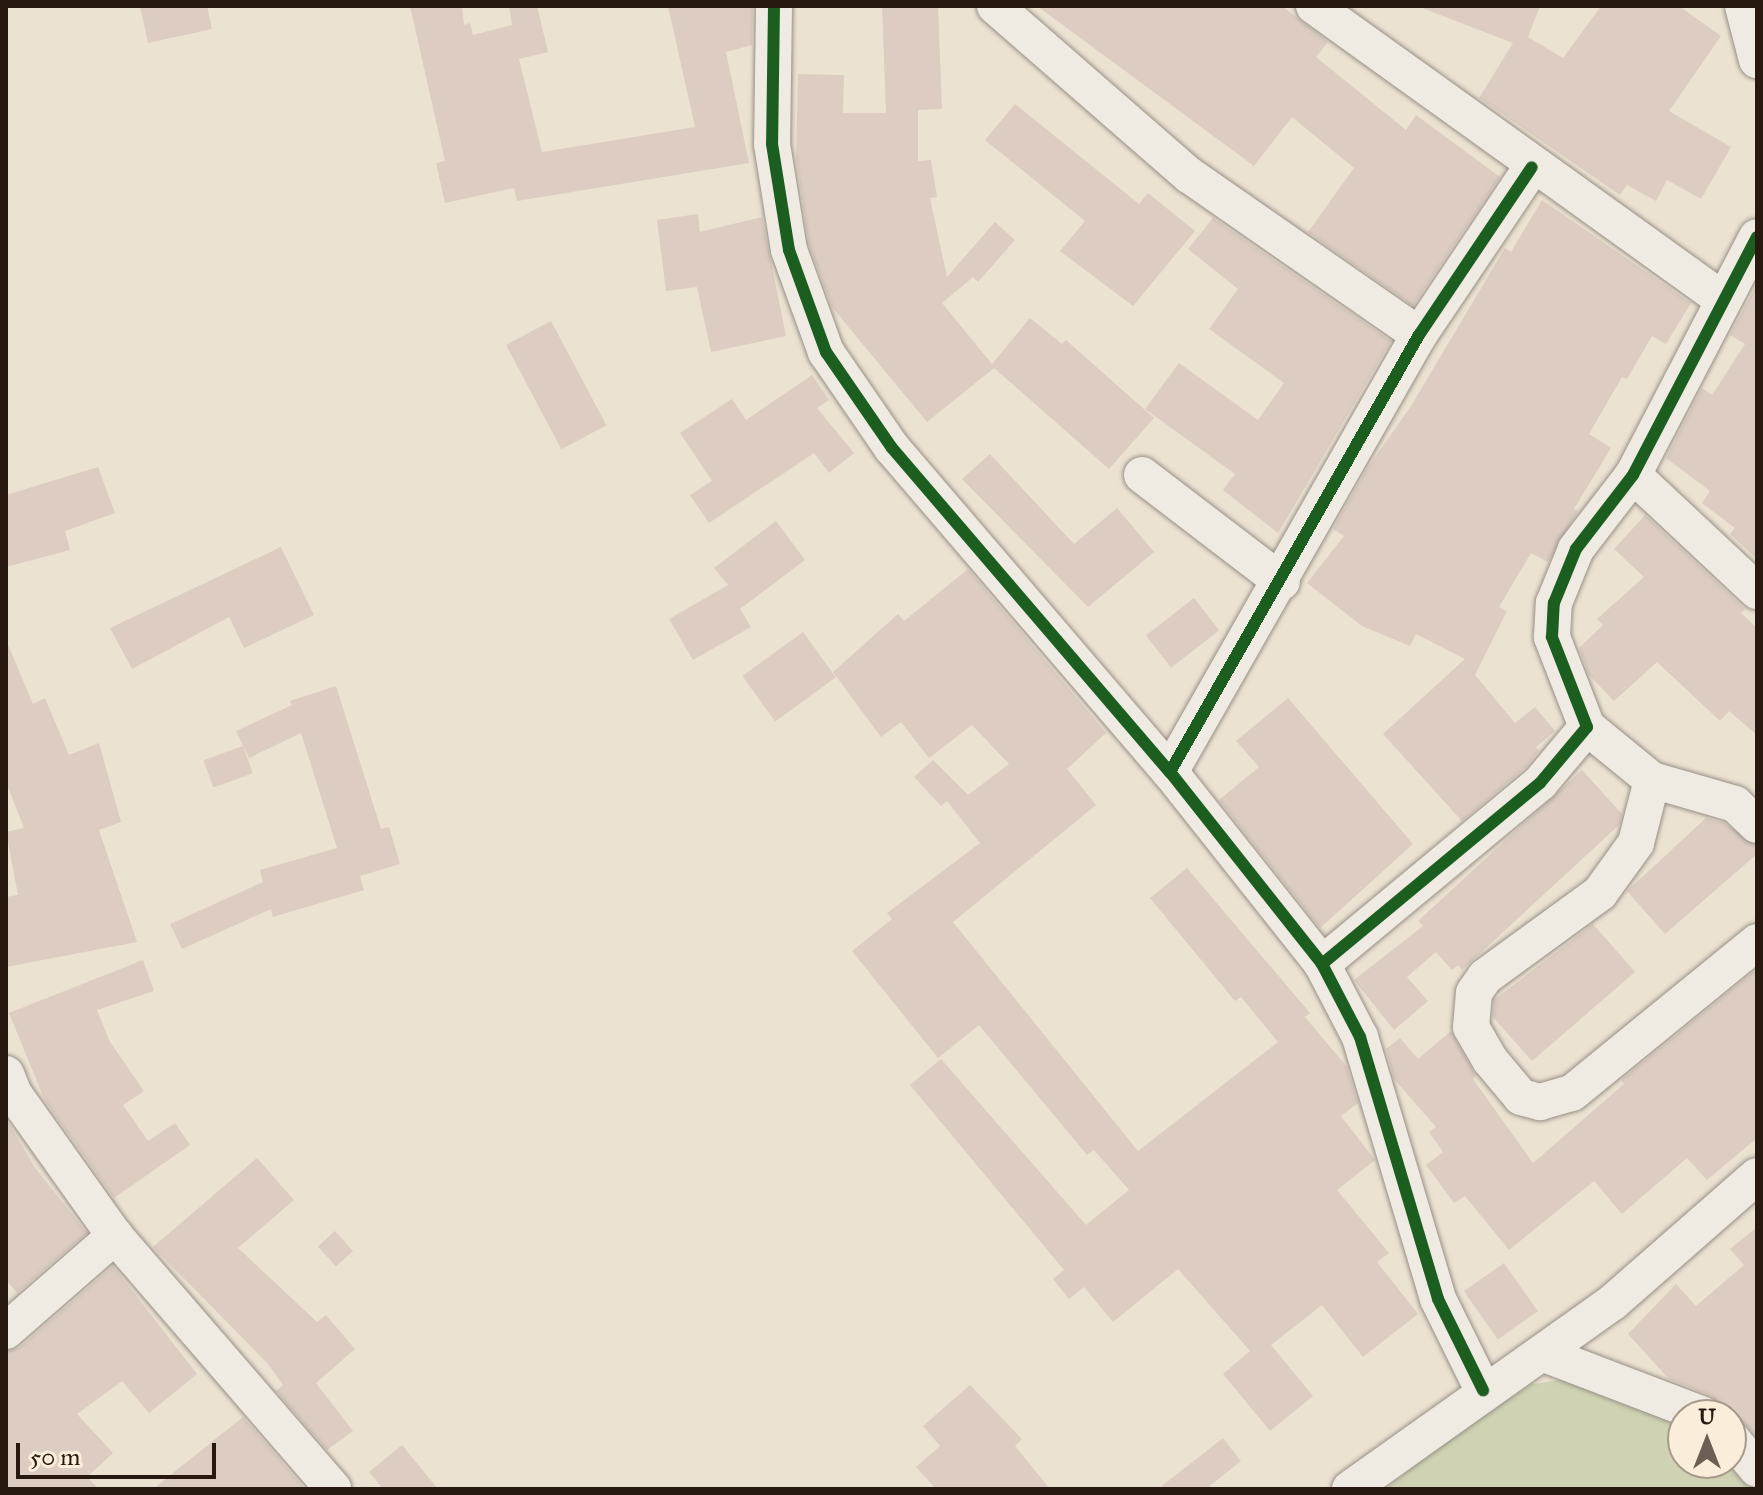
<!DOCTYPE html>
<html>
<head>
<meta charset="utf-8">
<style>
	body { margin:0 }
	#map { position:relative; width:1763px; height:1495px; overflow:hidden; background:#ece2d2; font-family:"IM FELL Great Primer",serif }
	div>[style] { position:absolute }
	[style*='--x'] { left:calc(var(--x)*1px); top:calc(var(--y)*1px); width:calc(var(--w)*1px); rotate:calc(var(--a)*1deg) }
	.green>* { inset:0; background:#cfd3b3 }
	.building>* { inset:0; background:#dcccc2; transform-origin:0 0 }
	.roads { filter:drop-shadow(0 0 2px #979086) drop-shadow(0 0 2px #979086) }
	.minor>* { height:36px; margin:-18px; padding:0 18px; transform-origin:18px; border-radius:18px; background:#efeae2 }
	.cycleway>* { height:12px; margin:-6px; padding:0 6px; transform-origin:6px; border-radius:6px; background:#1b5e20 }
	span { translate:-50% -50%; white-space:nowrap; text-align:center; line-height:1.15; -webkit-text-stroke:6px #faeedb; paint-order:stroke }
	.frame { position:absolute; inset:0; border:8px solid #281910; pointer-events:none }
	.north { position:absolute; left:1667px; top:1399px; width:80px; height:80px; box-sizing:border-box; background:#faeedb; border:2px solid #a6998a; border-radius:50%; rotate:0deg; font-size:22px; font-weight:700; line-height:32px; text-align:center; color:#281910 }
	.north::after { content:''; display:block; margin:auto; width:28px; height:36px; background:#6d5f54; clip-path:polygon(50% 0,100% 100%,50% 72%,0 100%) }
	.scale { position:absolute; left:16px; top:1443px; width:200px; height:36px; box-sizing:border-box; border:4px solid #281910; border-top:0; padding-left:10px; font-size:24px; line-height:28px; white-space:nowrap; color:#281910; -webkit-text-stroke:6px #faeedb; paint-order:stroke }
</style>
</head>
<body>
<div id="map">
	<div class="green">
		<div style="clip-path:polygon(1609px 1373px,1683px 1415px,1683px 1463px,1757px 1467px,1757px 1489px,1386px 1489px,1457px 1431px,1532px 1384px)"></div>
	</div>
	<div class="building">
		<div style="clip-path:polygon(140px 6px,207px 6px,212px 29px,148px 43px)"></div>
		<div style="clip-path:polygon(410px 6px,462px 6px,464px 25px,470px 23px,473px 35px,512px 25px,509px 6px,537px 6px,548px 52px,519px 59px,542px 152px,695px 127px,668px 6px,753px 6px,752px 45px,726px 52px,749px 163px,517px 201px,514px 188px,445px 203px,436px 163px,445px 161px)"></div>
		<div style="clip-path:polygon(882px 6px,938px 6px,942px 109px,918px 110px,918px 161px,931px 160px,937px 197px,930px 198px,947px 277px,995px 222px,1015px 240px,978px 282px,973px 277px,942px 303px,992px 364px,1030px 318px,1062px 344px,1066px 340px,1154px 418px,1109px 469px,994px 368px,927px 422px,832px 307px,809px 245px,796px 158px,798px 74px,844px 75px,843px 113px,886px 113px)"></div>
		<div style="clip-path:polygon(1037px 6px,1282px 6px,1328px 42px,1316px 57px,1406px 130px,1416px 115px,1500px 177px,1413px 306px,1308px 232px,1354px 168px,1292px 117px,1254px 166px)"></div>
		<div style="clip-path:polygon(1417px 6px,1540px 6px,1528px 37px,1563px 58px,1601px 6px,1679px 6px,1721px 36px,1669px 111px,1731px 147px,1701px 199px,1667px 180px,1656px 201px,1627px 185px,1620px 195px,1479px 98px,1513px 43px)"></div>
		<div style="clip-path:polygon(1015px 104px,1139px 204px,1148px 193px,1195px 231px,1133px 306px,1060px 251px,1085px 221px,985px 140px)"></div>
		<div style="clip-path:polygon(1542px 200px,1691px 303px,1666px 344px,1652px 336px,1627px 379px,1622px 377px,1589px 434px,1611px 448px,1574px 509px,1578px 511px,1548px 562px,1531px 553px,1499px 607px,1507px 611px,1475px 675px,1515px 723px,1535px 707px,1555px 731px,1536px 747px,1539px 751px,1525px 768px,1462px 821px,1383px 734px,1465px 659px,1416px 634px,1410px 646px,1362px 626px,1307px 583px,1344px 536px,1333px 529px,1367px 469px,1411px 406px,1505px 248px,1511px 252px)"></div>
		<div style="clip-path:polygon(698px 214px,700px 232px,762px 217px,786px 336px,711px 352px,697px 287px,666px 291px,657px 220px)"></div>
		<div style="clip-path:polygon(1213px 218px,1391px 341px,1278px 533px,1223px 490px,1235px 474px,1145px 409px,1179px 363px,1258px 420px,1284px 383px,1209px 329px,1238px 289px,1188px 249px)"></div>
		<div style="clip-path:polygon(1757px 284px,1757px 559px,1730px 534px,1735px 528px,1702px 503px,1710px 491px,1666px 458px,1702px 388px,1712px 395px,1745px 344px,1730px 335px)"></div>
		<div style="left:551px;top:321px;width:118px;height:51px;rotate:62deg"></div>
		<div style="clip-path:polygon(812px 375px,829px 400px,817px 408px,854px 453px,829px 473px,814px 453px,709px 523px,690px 495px,712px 481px,680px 433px,732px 399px,746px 420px)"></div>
		<div style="clip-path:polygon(990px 454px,1074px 544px,1117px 508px,1154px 552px,1088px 607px,962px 479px)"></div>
		<div style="clip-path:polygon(98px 467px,115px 513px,65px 531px,70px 550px,6px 567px,6px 495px)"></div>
		<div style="clip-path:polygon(1645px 515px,1745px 609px,1741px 613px,1757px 628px,1757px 735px,1729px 711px,1720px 721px,1657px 662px,1614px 701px,1589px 675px,1579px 648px,1603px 625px,1597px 619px,1644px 577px,1614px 549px)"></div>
		<div style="clip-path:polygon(776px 521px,805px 560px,740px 609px,751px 627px,693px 660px,669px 619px,728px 585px,714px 568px)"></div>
		<div style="clip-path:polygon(281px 547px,314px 615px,244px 648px,229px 617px,132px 669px,110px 628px)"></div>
		<div style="clip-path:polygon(968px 569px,1106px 733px,1067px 769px,1096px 805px,953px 922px,1138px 1151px,1278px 1042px,1241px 997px,1235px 1001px,1150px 898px,1187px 868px,1310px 1013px,1305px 1017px,1347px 1067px,1358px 1103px,1341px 1116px,1375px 1160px,1337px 1190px,1389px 1253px,1377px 1262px,1418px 1314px,1363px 1357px,1322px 1305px,1271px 1345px,1313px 1396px,1270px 1431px,1223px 1374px,1250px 1351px,1178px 1269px,1113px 1322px,1084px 1287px,1069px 1299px,1053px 1279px,1064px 1270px,910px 1085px,941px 1059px,1086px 1225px,1129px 1190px,1094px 1150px,1087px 1155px,979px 1025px,938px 1058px,852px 951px,892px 919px,887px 913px,980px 843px,947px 801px,941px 806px,914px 777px,933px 760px,968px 795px,1009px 764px,972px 725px,929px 758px,901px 722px,881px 737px,833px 672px,898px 614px,904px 621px)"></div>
		<div style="left:1194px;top:598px;width:41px;height:61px;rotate:52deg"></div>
		<div style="left:803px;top:632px;width:56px;height:75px;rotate:54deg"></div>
		<div style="clip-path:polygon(6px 640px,33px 704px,45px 698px,69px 755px,99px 743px,121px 822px,99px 830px,137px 942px,6px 967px,6px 897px,18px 895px,6px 832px,24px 828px,6px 782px)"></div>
		<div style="clip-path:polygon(336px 686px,381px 829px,389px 827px,400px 864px,360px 876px,364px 890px,273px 917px,271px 909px,182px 949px,170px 924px,263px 882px,260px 870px,337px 848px,301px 733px,249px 758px,236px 731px,292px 705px,290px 701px)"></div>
		<div style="clip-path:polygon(1288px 698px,1413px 844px,1320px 928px,1219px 800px,1259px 767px,1236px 741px)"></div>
		<div style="left:243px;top:746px;width:29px;height:42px;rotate:70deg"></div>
		<div style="clip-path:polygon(1582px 770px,1622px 814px,1619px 825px,1462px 970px,1458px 965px,1452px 970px,1436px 952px,1407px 977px,1428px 1001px,1394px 1030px,1354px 980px,1423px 926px,1418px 921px)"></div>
		<div style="clip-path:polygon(1706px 818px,1724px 823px,1757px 845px,1757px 854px,1665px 934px,1627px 891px)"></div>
		<div style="clip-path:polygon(1593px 924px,1635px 972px,1532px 1061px,1493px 1017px,1494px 1000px)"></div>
		<div style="clip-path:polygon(143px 960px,154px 991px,97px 1010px,110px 1042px,144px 1091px,123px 1105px,148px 1141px,175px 1123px,190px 1145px,114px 1198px,45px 1101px,9px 1013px)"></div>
		<div style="clip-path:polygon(1757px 969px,1757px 1138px,1707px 1180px,1687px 1158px,1622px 1214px,1594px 1181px,1509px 1250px,1465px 1196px,1454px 1203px,1426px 1165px,1443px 1152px,1429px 1132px,1436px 1127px,1394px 1079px,1386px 1049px,1400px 1038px,1418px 1059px,1451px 1031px,1476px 1076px,1473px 1079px,1533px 1163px,1624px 1084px,1621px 1080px)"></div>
		<div style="clip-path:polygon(6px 1119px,36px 1169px,87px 1233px,17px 1293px,6px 1280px)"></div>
		<div style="clip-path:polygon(257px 1158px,294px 1200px,238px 1248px,317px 1322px,326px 1315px,355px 1349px,316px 1383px,353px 1431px,327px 1450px,276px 1391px,283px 1385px,268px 1364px,153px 1247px)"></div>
		<div style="clip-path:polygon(1757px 1227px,1757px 1436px,1739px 1419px,1725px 1415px,1712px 1396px,1669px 1379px,1628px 1334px,1676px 1284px,1696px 1306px,1744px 1265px,1730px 1249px)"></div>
		<div style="left:335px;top:1231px;width:27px;height:23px;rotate:48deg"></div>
		<div style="left:1504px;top:1263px;width:59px;height:49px;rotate:55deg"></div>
		<div style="clip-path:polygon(113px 1266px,197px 1374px,149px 1413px,122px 1381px,77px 1414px,113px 1453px,87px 1477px,99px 1489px,6px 1489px,6px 1351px,20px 1347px)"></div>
		<div style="clip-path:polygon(970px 1385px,1022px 1439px,1015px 1446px,1050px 1489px,936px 1489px,916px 1467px,940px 1446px,923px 1426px)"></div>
		<div style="clip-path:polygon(243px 1417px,305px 1489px,153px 1489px)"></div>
		<div style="clip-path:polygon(1223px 1438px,1241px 1461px,1206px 1489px,1158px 1489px)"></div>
		<div style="clip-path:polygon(402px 1445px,438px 1489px,383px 1489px,369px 1472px)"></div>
	</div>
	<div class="roads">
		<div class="minor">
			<div style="--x:774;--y:6;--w:138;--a:90.8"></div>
			<div style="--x:772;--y:144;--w:107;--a:80.9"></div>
			<div style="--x:789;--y:250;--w:109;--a:70.1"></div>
			<div style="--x:826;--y:352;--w:116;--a:55.5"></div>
			<div style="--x:892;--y:448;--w:427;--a:49.4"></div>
			<div style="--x:1170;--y:772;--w:245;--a:51.6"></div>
			<div style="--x:1322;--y:964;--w:82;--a:62.5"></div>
			<div style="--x:1360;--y:1037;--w:273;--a:73.4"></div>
			<div style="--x:1438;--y:1299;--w:102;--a:63.7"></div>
			<div style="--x:995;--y:6;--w:257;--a:41.1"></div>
			<div style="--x:1189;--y:175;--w:280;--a:34.8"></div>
			<div style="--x:1314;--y:6;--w:502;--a:35.68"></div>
			<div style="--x:1743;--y:6;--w:56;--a:75.5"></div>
			<div style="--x:1142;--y:475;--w:176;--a:37.4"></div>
			<div style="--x:1633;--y:475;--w:170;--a:43.1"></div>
			<div style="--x:1587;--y:727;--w:84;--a:39.2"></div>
			<div style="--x:1652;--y:780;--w:65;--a:104.3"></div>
			<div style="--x:1636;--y:843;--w:62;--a:125.8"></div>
			<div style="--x:1600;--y:893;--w:142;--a:143.9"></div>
			<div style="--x:1485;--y:977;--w:19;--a:125"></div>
			<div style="--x:1474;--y:993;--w:34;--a:95"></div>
			<div style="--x:1471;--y:1027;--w:38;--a:60"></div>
			<div style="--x:1490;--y:1060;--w:48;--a:50"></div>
			<div style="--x:1521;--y:1097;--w:20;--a:15"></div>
			<div style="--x:1540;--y:1102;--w:33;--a:-16"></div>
			<div style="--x:1572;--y:1093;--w:239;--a:-39.2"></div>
			<div style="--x:1170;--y:772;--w:503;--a:-60.33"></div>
			<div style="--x:1419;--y:335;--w:202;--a:-56.1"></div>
			<div style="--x:1652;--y:780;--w:86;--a:16.1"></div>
			<div style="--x:1735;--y:804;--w:30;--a:44"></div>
			<div style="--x:1322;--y:964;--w:283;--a:-39.7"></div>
			<div style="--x:1540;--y:783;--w:73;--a:-50"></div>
			<div style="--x:1587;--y:727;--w:97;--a:-111.3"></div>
			<div style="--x:1552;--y:637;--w:34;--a:-87"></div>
			<div style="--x:1554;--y:603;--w:58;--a:-67.8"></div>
			<div style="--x:1576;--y:549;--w:93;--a:-52.4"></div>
			<div style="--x:1633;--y:475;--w:268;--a:-62.5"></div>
			<div style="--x:6;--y:1074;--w:22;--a:68"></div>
			<div style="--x:14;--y:1094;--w:174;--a:54.6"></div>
			<div style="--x:115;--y:1236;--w:334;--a:49.2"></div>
			<div style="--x:6;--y:1331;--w:145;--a:-41.1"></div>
			<div style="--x:1544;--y:1354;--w:171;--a:20.9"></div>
			<div style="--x:1731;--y:1438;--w:40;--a:50"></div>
			<div style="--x:1350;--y:1489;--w:323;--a:-35.4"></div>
			<div style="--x:1613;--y:1302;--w:191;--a:-41.2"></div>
		</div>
	</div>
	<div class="cycleway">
		<div style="--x:774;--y:6;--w:138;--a:90.8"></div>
		<div style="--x:772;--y:144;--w:107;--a:80.9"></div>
		<div style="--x:789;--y:250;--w:109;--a:70.1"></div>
		<div style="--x:826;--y:352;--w:116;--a:55.5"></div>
		<div style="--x:892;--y:448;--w:427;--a:49.4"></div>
		<div style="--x:1170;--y:772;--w:245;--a:51.6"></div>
		<div style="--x:1322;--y:964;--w:82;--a:62.5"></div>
		<div style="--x:1360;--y:1037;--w:273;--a:73.4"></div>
		<div style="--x:1438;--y:1299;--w:102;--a:63.7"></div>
		<div style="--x:1170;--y:772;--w:503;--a:-60.33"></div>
		<div style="--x:1419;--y:335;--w:202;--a:-56.1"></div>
		<div style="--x:1322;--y:964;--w:283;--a:-39.7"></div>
		<div style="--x:1540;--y:783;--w:73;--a:-50"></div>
		<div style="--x:1587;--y:727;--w:97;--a:-111.3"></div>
		<div style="--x:1552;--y:637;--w:34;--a:-87"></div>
		<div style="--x:1554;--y:603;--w:58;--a:-67.8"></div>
		<div style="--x:1576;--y:549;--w:93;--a:-52.4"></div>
		<div style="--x:1633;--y:475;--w:268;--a:-62.5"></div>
	</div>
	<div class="frame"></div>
	<div class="north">U</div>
	<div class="scale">50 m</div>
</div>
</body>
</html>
